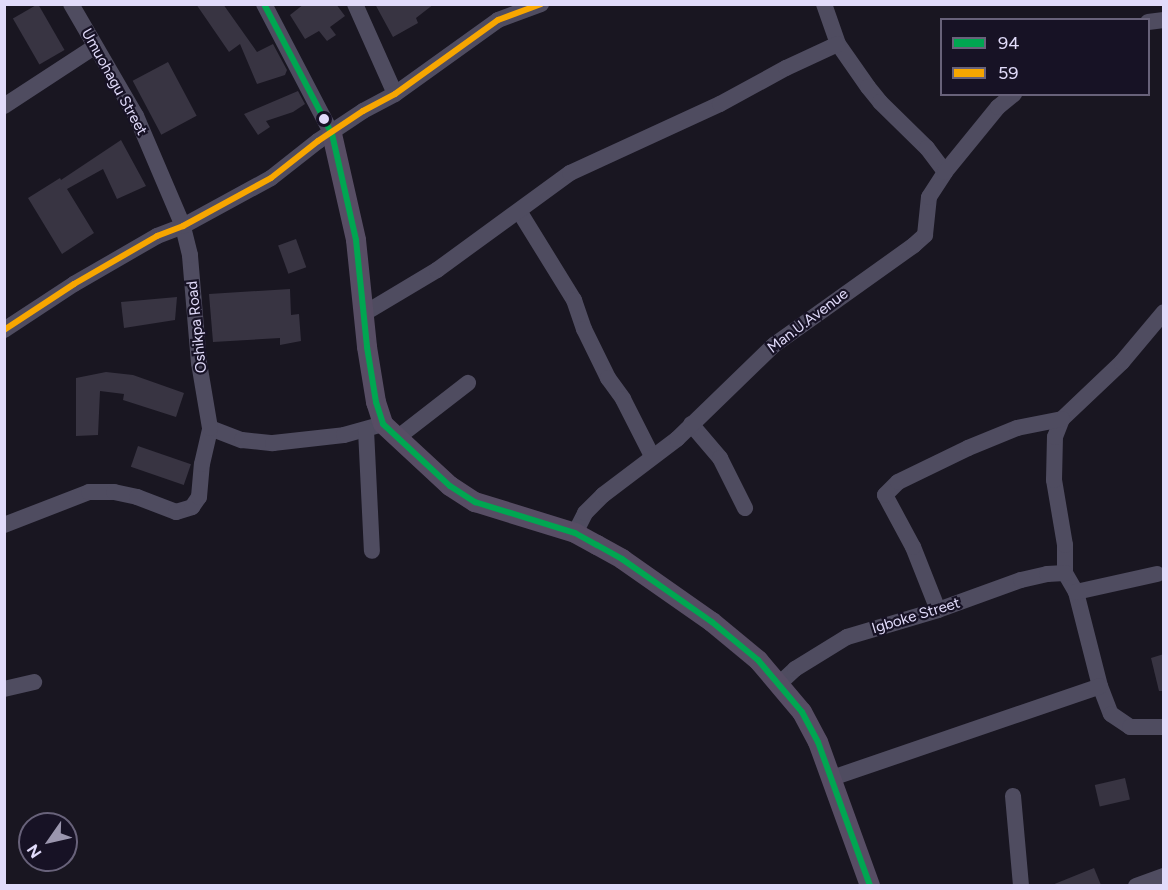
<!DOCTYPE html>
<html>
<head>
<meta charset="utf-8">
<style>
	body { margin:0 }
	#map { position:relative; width:1168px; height:890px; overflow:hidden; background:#191621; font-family:Figtree,sans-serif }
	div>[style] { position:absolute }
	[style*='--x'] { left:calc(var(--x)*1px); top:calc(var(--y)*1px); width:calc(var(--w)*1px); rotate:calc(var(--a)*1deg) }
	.building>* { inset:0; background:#383442; transform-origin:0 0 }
	.minor>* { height:16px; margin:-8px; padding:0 8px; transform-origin:8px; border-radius:8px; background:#4f4c60 }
	.major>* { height:20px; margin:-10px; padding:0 10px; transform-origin:10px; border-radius:10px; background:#574d64 }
	.bus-1>* { height:6px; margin:-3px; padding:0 3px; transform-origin:3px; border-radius:3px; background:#00a651 }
	.bus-2>* { height:6px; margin:-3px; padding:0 3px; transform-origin:3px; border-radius:3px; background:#f7a600 }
	.dots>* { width:16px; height:16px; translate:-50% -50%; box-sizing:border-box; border:3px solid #171225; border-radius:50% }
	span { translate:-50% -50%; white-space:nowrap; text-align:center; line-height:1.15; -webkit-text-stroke:4.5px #171225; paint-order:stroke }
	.street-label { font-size:15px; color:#e1dbfa }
	.frame { position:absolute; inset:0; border:6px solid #e1dbfa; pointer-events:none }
	.legend { position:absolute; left:940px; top:18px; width:210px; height:78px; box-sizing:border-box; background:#171225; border:2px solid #68627a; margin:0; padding:8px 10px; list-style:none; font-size:18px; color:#e1dbfa }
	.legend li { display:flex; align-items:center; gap:12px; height:30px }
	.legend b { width:30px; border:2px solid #68627a }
	.north { position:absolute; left:18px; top:812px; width:60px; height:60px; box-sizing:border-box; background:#171225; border:2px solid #68627a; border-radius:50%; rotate:236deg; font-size:16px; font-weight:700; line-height:24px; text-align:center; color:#e1dbfa }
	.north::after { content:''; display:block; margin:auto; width:21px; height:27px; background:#9b96ae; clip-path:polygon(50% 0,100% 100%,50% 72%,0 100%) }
</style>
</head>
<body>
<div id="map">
	<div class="building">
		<div style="left:38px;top:4px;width:53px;height:29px;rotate:60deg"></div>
		<div style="clip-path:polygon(196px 4px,223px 4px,257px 52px,273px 44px,287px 70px,285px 75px,257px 84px,240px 44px,229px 52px)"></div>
		<div style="clip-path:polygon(304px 4px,336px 4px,345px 16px,330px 27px,336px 35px,327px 41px,319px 31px,305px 39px,290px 15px)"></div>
		<div style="clip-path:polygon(375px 4px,434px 4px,416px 18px,418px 23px,393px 37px)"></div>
		<div style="left:168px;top:62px;width:61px;height:40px;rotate:62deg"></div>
		<div style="clip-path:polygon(298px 91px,305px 104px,293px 112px,266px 121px,270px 127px,258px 135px,244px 114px)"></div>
		<div style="clip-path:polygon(121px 140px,146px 186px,117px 199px,103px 169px,67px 189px,94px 233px,62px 254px,28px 198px,60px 178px,61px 180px)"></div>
		<div style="left:296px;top:239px;width:30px;height:19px;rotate:70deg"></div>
		<div style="clip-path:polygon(290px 289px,291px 315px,299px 314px,301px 341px,280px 345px,280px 338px,213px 342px,209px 294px)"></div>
		<div style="clip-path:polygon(177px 297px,175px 320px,124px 328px,121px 302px)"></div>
		<div style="clip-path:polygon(106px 372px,133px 375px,184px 393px,176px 417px,123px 400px,124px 394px,100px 391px,98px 435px,76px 436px,76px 378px)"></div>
		<div style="left:138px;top:446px;width:56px;height:22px;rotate:19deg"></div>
		<div style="clip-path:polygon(1164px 654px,1164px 691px,1159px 691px,1151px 658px)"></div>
		<div style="left:1125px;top:778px;width:22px;height:31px;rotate:77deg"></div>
		<div style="clip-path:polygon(1094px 868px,1101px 885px,1052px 885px)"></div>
	</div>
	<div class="minor">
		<div style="--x:264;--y:4;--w:147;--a:62.4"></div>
		<div style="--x:355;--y:4;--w:98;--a:66"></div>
		<div style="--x:824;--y:4;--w:42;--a:70.7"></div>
		<div style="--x:838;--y:44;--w:52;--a:55.1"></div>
		<div style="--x:868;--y:87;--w:19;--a:51"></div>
		<div style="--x:880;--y:102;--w:66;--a:44.4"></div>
		<div style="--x:927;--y:148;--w:30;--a:53"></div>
		<div style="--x:1148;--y:22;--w:16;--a:-7"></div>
		<div style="--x:4;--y:106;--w:108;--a:-33.2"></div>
		<div style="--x:519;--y:211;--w:105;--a:58.3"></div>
		<div style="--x:574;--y:300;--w:31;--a:71"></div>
		<div style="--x:584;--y:329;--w:55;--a:63.9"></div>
		<div style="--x:608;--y:378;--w:26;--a:54"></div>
		<div style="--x:623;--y:399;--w:64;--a:63"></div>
		<div style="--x:365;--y:313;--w:84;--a:-30.8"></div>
		<div style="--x:437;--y:270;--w:165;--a:-36.1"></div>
		<div style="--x:570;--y:173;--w:165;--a:-24.7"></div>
		<div style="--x:720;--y:104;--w:75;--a:-28.6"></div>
		<div style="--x:786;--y:68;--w:57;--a:-24.8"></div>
		<div style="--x:4;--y:330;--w:84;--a:-33.3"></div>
		<div style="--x:74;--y:284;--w:96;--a:-30"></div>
		<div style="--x:157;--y:236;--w:28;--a:-21"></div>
		<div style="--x:183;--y:226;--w:100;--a:-28.6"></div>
		<div style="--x:271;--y:178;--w:60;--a:-38.2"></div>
		<div style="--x:318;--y:141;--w:54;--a:-33.7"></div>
		<div style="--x:363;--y:111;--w:36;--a:-28"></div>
		<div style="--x:395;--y:94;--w:127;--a:-35.7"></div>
		<div style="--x:498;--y:20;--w:46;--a:-20.4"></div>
		<div style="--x:691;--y:424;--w:45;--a:49.5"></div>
		<div style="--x:720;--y:458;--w:56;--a:63.4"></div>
		<div style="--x:210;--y:428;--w:34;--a:21"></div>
		<div style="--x:242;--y:440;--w:31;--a:6"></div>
		<div style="--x:273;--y:443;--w:71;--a:-6.4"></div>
		<div style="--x:344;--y:435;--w:41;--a:-15.8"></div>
		<div style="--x:366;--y:430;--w:121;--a:87.2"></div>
		<div style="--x:397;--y:438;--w:90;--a:-37.8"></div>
		<div style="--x:4;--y:525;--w:91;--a:-21.2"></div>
		<div style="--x:89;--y:492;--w:25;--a:0"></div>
		<div style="--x:114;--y:492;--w:24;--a:12"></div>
		<div style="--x:137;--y:497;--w:42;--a:21"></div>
		<div style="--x:176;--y:512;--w:17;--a:-17"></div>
		<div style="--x:192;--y:507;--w:12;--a:-55"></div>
		<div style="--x:199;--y:497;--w:33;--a:-85"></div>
		<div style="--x:202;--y:464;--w:37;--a:-77"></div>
		<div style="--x:210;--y:428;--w:66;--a:-99.6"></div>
		<div style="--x:199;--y:363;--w:108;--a:-94.8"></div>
		<div style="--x:190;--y:255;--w:30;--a:-104"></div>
		<div style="--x:183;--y:226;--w:120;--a:-113.1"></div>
		<div style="--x:136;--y:116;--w:129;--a:-120.1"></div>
		<div style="--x:575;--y:533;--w:22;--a:-63"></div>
		<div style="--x:585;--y:513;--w:25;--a:-45"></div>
		<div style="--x:603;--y:495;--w:93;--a:-37.1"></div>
		<div style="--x:677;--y:439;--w:135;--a:-44.1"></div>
		<div style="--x:774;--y:345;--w:172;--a:-35.5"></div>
		<div style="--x:914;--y:245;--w:15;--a:-42"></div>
		<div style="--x:925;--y:235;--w:38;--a:-84"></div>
		<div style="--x:929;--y:197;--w:30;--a:-57"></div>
		<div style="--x:945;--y:172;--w:84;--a:-50.8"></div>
		<div style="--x:998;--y:107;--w:21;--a:-39"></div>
		<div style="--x:1065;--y:573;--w:28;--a:-90"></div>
		<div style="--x:1065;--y:545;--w:66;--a:-99.6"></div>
		<div style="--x:1054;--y:480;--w:43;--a:-88.7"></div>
		<div style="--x:1055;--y:437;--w:19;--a:-69"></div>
		<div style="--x:1062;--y:419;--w:83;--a:-43.5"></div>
		<div style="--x:1122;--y:362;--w:65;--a:-50"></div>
		<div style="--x:1065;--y:573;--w:22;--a:60"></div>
		<div style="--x:1076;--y:592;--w:97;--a:75.7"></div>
		<div style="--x:1100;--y:686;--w:30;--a:69"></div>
		<div style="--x:1111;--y:714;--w:23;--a:34"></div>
		<div style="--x:1130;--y:727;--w:34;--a:0"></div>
		<div style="--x:1076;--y:592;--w:83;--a:-12.5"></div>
		<div style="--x:938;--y:610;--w:68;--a:-111.6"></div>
		<div style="--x:913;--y:547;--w:59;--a:-118.3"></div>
		<div style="--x:885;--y:495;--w:18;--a:-45"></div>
		<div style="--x:898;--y:482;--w:78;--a:-25.9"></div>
		<div style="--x:968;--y:448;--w:53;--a:-22.2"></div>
		<div style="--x:1017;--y:428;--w:46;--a:-11.3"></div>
		<div style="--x:779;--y:684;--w:22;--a:-43"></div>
		<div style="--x:795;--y:669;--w:61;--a:-31.6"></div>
		<div style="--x:847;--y:637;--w:95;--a:-16.5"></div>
		<div style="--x:938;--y:610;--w:88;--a:-19.9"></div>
		<div style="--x:1021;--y:580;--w:27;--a:-13"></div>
		<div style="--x:1047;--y:574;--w:18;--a:-3"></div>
		<div style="--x:4;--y:689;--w:31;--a:-13"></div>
		<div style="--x:832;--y:778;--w:283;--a:-18.9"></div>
		<div style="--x:1013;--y:796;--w:90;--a:84.9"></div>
		<div style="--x:1136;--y:886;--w:30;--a:-20"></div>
	</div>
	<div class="major">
		<div style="--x:332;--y:134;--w:109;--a:77.2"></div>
		<div style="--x:356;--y:240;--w:108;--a:84.1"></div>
		<div style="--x:367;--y:347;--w:56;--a:80.7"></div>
		<div style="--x:376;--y:402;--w:23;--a:72"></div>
		<div style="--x:383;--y:424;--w:91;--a:42.8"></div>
		<div style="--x:450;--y:486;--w:30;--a:33"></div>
		<div style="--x:475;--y:502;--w:105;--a:17.2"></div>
		<div style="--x:575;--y:533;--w:25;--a:29"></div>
		<div style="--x:597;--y:545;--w:29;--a:29"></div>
		<div style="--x:622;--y:559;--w:110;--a:35"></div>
		<div style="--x:712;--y:622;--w:60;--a:39.6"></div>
		<div style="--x:758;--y:660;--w:68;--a:49.8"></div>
		<div style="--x:802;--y:712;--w:34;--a:62"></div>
		<div style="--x:818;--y:742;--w:153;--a:70.1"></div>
	</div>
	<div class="bus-1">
		<div style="--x:264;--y:4;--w:147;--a:62.4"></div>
		<div style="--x:332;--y:134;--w:109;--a:77.2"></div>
		<div style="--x:356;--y:240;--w:108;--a:84.1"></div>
		<div style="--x:367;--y:347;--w:56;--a:80.7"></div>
		<div style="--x:376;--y:402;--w:23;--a:72"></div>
		<div style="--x:383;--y:424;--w:91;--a:42.8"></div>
		<div style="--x:450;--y:486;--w:30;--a:33"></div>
		<div style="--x:475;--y:502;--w:105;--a:17.2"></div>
		<div style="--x:575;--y:533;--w:25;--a:29"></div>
		<div style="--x:597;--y:545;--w:29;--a:29"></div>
		<div style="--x:622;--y:559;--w:110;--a:35"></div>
		<div style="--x:712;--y:622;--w:60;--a:39.6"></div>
		<div style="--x:758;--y:660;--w:68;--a:49.8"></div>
		<div style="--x:802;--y:712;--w:34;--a:62"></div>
		<div style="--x:818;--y:742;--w:153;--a:70.1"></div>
	</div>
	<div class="bus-2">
		<div style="--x:4;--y:330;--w:84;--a:-33.3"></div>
		<div style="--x:74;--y:284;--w:96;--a:-30"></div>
		<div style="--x:157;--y:236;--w:28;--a:-21"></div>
		<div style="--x:183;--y:226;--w:100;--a:-28.6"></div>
		<div style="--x:271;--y:178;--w:60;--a:-38.2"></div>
		<div style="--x:318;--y:141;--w:54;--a:-33.7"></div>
		<div style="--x:363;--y:111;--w:36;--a:-28"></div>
		<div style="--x:395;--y:94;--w:127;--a:-35.7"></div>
		<div style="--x:498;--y:20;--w:46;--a:-20.4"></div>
	</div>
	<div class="dots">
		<div style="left:324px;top:119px;background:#e1dbfa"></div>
	</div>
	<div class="street-label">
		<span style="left:114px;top:82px;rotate:61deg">Umuohagu Street</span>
		<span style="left:808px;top:321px;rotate:-37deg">Man.U.Avenue</span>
		<span style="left:197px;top:327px;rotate:-96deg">Oshikpa Road</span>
		<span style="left:916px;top:616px;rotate:-17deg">Igboke Street</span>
	</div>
	<div class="frame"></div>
	<ul class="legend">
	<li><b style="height:8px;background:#00a651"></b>94</li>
	<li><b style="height:8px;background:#f7a600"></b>59</li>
	</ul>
	<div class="north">N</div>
</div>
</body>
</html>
